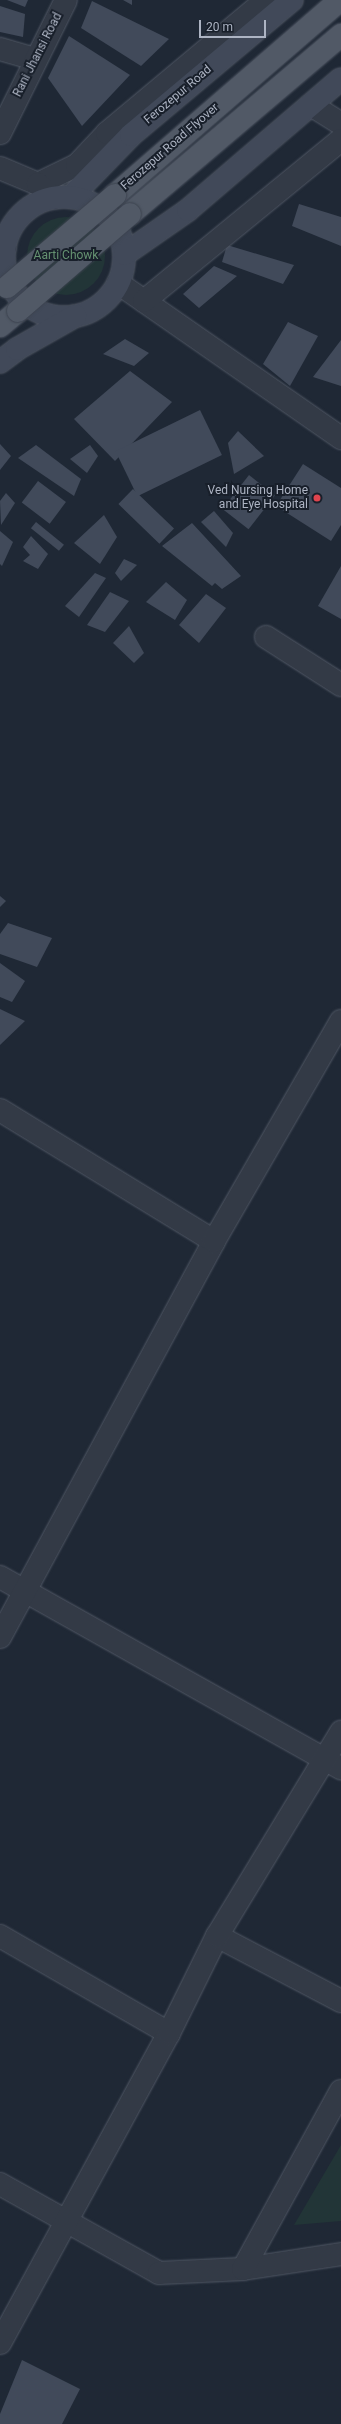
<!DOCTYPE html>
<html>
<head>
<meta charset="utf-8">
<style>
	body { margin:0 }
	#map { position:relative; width:341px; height:2424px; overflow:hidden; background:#1f2835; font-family:Roboto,sans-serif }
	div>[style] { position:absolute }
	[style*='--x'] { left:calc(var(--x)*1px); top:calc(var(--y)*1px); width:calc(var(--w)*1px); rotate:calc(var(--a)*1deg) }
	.green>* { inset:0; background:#223537 }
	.round { border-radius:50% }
	.building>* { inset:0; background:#414a5a; transform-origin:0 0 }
	.roads { filter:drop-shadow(0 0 1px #505764) drop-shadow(0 0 1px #505764) }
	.minor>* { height:22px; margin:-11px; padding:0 11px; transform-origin:11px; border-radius:11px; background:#333a46 }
	.tertiary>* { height:22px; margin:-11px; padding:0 11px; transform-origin:11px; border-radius:11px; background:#333a46 }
	.secondary>* { height:22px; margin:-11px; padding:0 11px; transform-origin:11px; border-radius:11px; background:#414959 }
	.secondary>.ring { margin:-11px; padding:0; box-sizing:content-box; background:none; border:22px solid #414959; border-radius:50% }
	.primary>* { height:22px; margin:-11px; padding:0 11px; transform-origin:11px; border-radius:11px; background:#515966 }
	.bridges { filter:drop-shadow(0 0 1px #3c434f) drop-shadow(0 0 1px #3c434f) }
	.primary-bridge>* { height:22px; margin:-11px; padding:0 11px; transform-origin:11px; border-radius:11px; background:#515966 }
	.dots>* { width:11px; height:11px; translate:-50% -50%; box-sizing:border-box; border:2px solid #181f2a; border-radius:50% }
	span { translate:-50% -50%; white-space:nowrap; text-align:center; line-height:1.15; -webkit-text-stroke:4px #181f2a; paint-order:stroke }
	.street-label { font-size:12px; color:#adb4c3 }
	.park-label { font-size:12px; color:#659271 }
	.poi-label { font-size:12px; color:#adb4c3 }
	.right { translate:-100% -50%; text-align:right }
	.scale { position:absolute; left:199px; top:20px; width:67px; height:18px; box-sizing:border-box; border:2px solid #adb4c3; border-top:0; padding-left:5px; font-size:12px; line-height:14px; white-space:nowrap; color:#adb4c3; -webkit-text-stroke:3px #181f2a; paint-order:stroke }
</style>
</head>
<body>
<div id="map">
	<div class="green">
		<div class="round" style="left:27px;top:217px;width:78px;height:78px"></div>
		<div style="clip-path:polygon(341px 2145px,341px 2221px,294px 2225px)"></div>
	</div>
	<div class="building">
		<div style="clip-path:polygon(7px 0,28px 0,25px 7px)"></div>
		<div style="clip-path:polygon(123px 0,132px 0,132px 5px)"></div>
		<div style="clip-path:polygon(92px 1px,169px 39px,141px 66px,81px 28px)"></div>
		<div style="clip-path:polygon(0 6px,25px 14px,23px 37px,0 32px)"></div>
		<div style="clip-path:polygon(69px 36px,130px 75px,82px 126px,48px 78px)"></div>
		<div style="clip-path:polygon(299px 204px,341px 217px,341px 246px,292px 226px)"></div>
		<div style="clip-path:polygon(227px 245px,294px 265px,283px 284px,222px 262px)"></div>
		<div style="clip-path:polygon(214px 266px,237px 276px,199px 308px,183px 294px)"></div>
		<div style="clip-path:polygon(288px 322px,318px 336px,290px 386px,263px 364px)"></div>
		<div style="clip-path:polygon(125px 339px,149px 353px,134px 366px,103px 354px)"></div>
		<div style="clip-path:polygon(341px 340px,341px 386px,313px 377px)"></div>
		<div style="clip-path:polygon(130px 371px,172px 402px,115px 461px,74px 419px)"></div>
		<div style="left:200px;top:410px;width:50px;height:94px;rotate:64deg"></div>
		<div style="clip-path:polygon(238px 431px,264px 456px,234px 474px,228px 443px)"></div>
		<div style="clip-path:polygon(0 444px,11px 456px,0 470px)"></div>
		<div style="clip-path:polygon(36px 445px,81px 479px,74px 496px,18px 458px)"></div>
		<div style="clip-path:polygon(90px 445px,98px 456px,87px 473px,70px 459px)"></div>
		<div style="clip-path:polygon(303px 464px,341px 488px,341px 525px,331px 541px,276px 506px)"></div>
		<div style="left:249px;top:475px;width:33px;height:43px;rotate:38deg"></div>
		<div style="left:38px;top:481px;width:35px;height:27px;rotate:37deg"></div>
		<div style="left:133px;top:489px;width:57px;height:21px;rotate:44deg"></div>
		<div style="clip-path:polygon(6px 493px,15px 503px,1px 525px,0 501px)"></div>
		<div style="clip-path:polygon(214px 511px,233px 533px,226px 547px,201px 522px)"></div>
		<div style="clip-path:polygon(104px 515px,117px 537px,100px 564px,74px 543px)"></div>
		<div style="left:36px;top:522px;width:36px;height:8px;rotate:39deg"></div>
		<div style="clip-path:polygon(192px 523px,241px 576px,222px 589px,215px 583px,212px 586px,162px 546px)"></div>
		<div style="clip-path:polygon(0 531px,13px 542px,2px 566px,0 564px)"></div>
		<div style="clip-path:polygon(31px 536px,48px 554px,38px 569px,23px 561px,30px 555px,23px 547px)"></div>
		<div style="clip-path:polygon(124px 559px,137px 565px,121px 581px,115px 573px)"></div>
		<div style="clip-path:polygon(341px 566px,341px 619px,318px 606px)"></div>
		<div style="clip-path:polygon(95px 573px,106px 578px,79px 617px,65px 606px)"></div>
		<div style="clip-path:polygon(166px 582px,187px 600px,175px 620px,146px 602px)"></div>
		<div style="clip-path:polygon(110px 592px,129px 601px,105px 632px,87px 625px)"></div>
		<div style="clip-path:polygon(206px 594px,226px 608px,199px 643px,179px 625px)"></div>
		<div style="clip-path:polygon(129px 626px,144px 653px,134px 663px,113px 643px)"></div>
		<div style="clip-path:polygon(0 896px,6px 901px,0 907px)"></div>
		<div style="clip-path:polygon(8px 923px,52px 938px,37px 967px,0 954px,0 934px)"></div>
		<div style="clip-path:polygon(0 963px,25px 981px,12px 1002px,0 997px)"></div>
		<div style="clip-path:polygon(0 1009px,25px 1021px,0 1045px)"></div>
		<div style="clip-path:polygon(22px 2360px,80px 2389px,62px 2424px,0 2424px,0 2414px)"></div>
	</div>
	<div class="roads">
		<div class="minor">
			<div style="--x:0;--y:49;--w:36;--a:16"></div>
			<div style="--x:311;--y:105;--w:36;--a:32"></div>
			<div style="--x:38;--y:184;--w:43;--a:-26"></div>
			<div style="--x:77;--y:165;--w:44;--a:-46.8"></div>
			<div style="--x:107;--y:133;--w:207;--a:-39.9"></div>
			<div style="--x:118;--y:283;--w:272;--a:34.8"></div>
			<div style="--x:144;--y:301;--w:254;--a:-39.3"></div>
			<div style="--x:266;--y:637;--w:89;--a:32.6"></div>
			<div style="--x:0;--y:1577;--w:391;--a:29.3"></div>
			<div style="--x:0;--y:1637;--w:450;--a:-61.6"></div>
			<div style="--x:0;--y:1936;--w:195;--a:29.9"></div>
			<div style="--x:217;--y:1936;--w:140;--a:27.7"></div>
			<div style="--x:0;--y:2184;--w:182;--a:29.2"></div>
			<div style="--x:159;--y:2273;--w:84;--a:-2.7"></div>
			<div style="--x:243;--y:2269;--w:99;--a:-8.7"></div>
			<div style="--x:243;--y:2269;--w:203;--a:-61.2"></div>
			<div style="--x:0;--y:2343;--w:353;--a:-61.4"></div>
			<div style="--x:169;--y:2033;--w:108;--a:-63.7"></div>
			<div style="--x:217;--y:1936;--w:239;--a:-58.7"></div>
		</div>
		<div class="tertiary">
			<div style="--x:0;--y:133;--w:148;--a:-63.6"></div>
			<div style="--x:0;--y:168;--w:41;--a:22.8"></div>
			<div style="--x:38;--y:184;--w:21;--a:41"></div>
			<div style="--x:0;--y:241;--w:8;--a:50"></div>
			<div style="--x:0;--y:1110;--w:251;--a:31.5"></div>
			<div style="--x:214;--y:1241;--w:254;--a:-60"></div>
		</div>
		<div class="secondary">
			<div style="--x:71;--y:197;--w:86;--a:-45.9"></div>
			<div style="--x:131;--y:135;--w:210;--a:-40"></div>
			<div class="ring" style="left:4px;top:197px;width:98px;height:98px"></div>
			<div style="--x:125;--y:254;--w:77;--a:-34.9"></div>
			<div style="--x:188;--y:210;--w:201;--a:-40.6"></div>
			<div style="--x:0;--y:362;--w:21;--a:-37"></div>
			<div style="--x:17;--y:349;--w:67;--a:-29.6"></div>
		</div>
		<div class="primary">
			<div style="--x:115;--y:195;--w:298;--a:-40.9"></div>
			<div style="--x:130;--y:214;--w:277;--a:-40.3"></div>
			<div style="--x:0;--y:326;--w:23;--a:-40"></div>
		</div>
	</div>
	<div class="bridges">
		<div class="primary-bridge">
			<div style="--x:7;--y:287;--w:142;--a:-40.4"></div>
			<div style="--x:18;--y:311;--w:148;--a:-40.9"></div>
		</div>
	</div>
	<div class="dots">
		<div style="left:317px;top:498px;background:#e0444e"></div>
	</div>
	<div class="street-label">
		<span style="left:38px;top:55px;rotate:-63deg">Rani Jhansi Road</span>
		<span style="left:178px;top:95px;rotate:-40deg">Ferozepur Road</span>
		<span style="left:170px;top:147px;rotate:-41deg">Ferozepur Road Flyover</span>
	</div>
	<div class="park-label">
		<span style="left:66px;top:256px">Aarti Chowk</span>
	</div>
	<div class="poi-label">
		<span class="right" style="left:308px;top:498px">Ved Nursing Home<br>and Eye Hospital</span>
	</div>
	<div class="scale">20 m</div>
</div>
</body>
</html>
